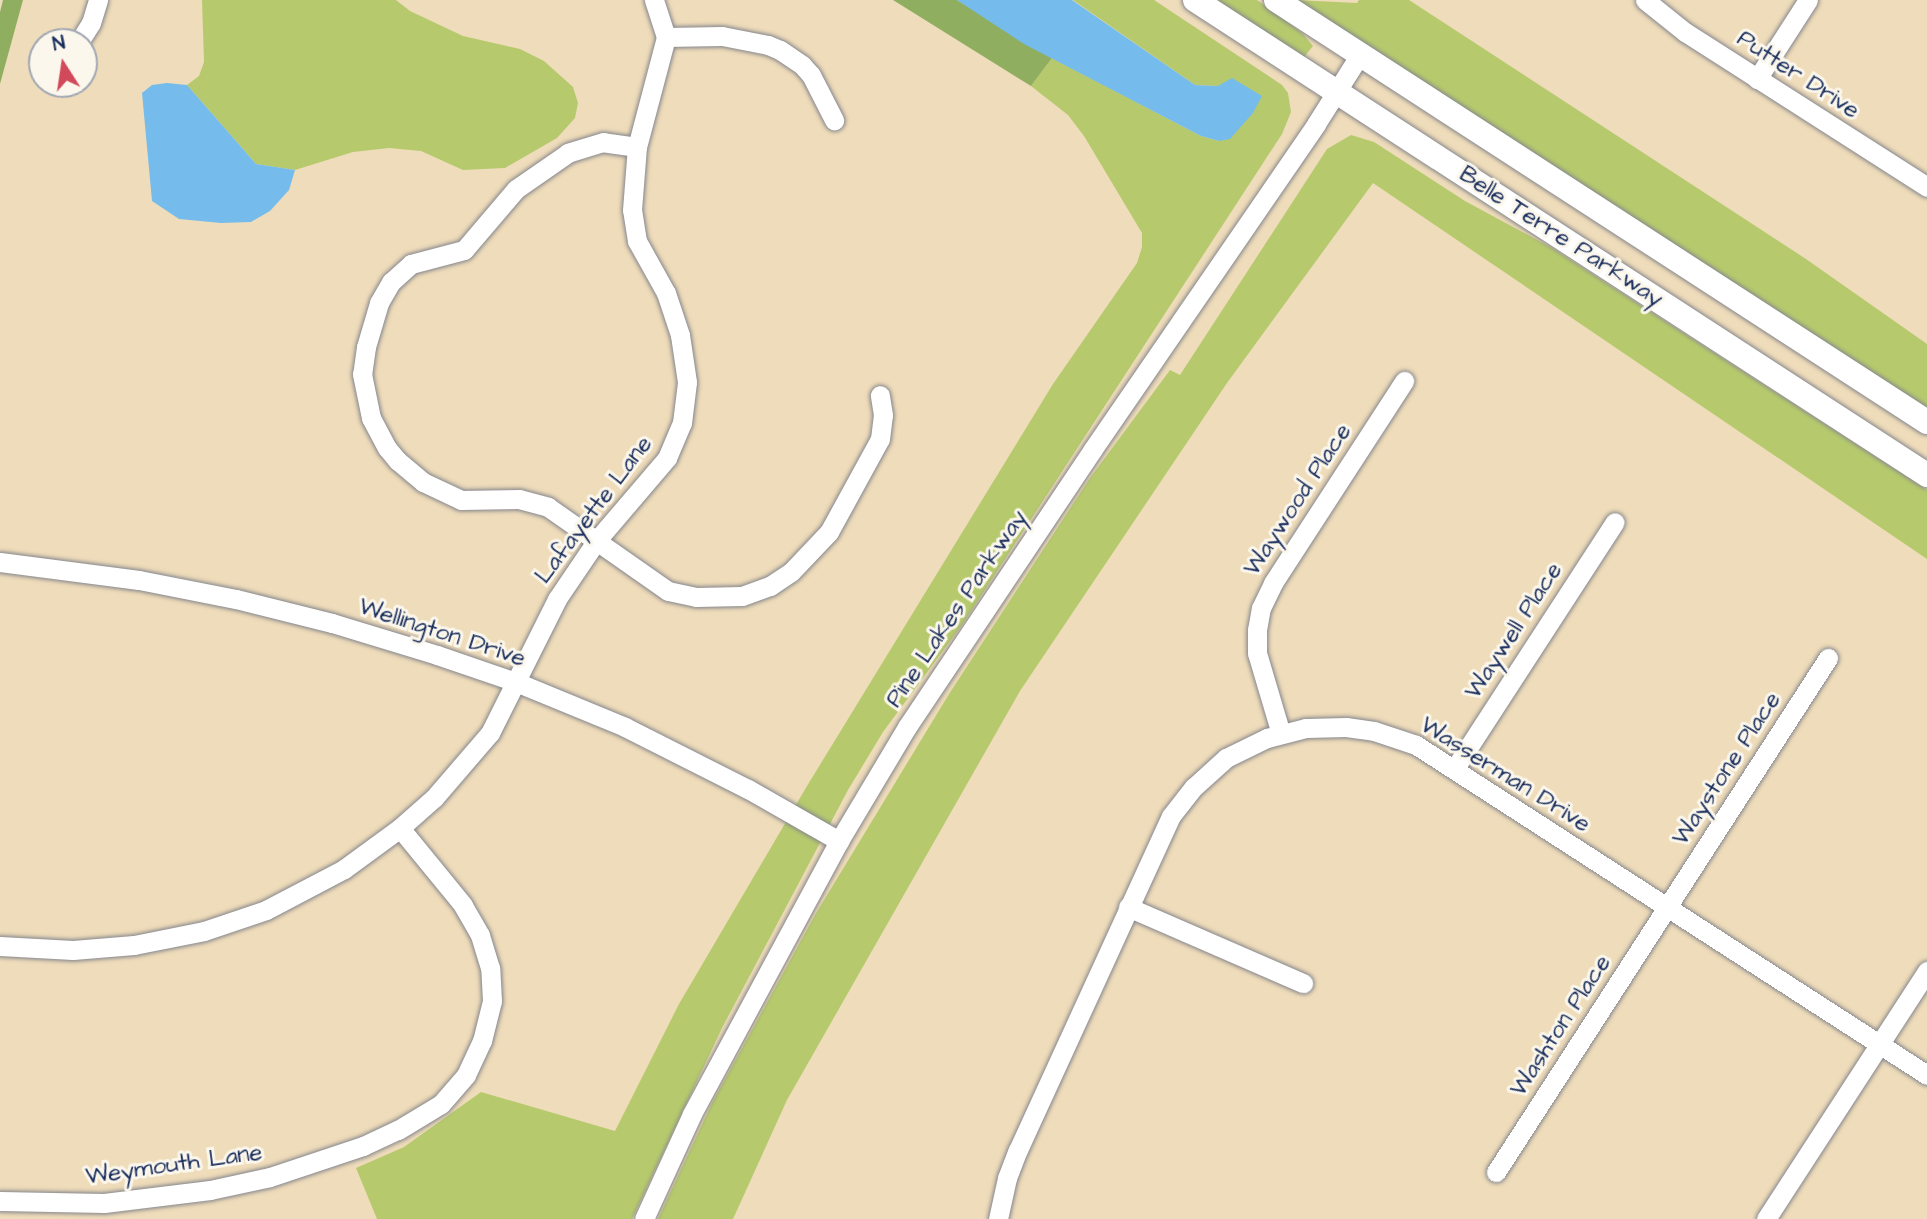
<!DOCTYPE html>
<html>
<head>
<meta charset="utf-8">
<style>
	body { margin:0 }
	#map { position:relative; width:1927px; height:1219px; overflow:hidden; background:#efdcba; font-family:"Architects Daughter",sans-serif }
	div>[style] { position:absolute }
	[style*='--x'] { left:calc(var(--x)*1px); top:calc(var(--y)*1px); width:calc(var(--w)*1px); rotate:calc(var(--a)*1deg) }
	.green>* { inset:0; background:#b6ca6d }
	.forest>* { inset:0; background:#90ae60 }
	.water>* { inset:0; background:#75bcec }
	.roads { filter:drop-shadow(0 0 2px #85868c) drop-shadow(0 0 2px #85868c) }
	.minor>* { height:19px; margin:-9.5px; padding:0 9.5px; transform-origin:9.5px; border-radius:9.5px; background:#fff }
	.major>* { height:24px; margin:-12px; padding:0 12px; transform-origin:12px; border-radius:12px; background:#fff }
	span { translate:-50% -50%; white-space:nowrap; text-align:center; line-height:1.15; -webkit-text-stroke:6px #fbf7ec; paint-order:stroke }
	.street-label { font-size:24px; color:#1b2f5e }
	.north { position:absolute; left:28px; top:28px; width:70px; height:70px; box-sizing:border-box; background:#fbf7ec; border:2px solid #a1a7b3; border-radius:50%; rotate:348deg; font-size:19px; font-weight:700; line-height:28px; text-align:center; color:#1b2f5e }
	.north::after { content:''; display:block; margin:auto; width:24px; height:32px; background:#d1495b; clip-path:polygon(50% 0,100% 100%,50% 72%,0 100%) }
</style>
</head>
<body>
<div id="map">
	<div class="green">
		<div style="clip-path:polygon(202px 0,396px 0,410px 11px,463px 36px,520px 49px,544px 61px,573px 87px,578px 103px,575px 118px,557px 138px,505px 168px,463px 170px,421px 151px,389px 148px,353px 152px,295px 170px,256px 164px,187px 85px,199px 76px,204px 62px)"></div>
		<div style="clip-path:polygon(1073px 0,1154px 0,1282px 85px,1288px 93px,1291px 112px,1282px 134px,962px 625px,883px 732px,848px 790px,722px 1028px,632px 1219px,377px 1219px,356px 1168px,404px 1147px,481px 1092px,615px 1131px,679px 1004px,807px 786px,1053px 384px,1137px 263px,1142px 247px,1142px 233px,1084px 136px,1068px 115px,1031px 86px,1052px 58px,1201px 136px,1219px 141px,1218px 86px,1195px 85px)"></div>
		<div style="clip-path:polygon(1213px 0,1257px 0,1302px 33px,1313px 46px,1304px 57px)"></div>
		<div style="clip-path:polygon(1295px 0,1357px 3px,1359px 0,1409px 0,1806px 259px,1927px 344px,1927px 411px)"></div>
		<div style="clip-path:polygon(1351px 135px,1374px 142px,1465px 201px,1552px 248px,1927px 490px,1927px 559px,1373px 183px,1227px 383px,1020px 691px,787px 1100px,733px 1219px,658px 1219px,712px 1103px,815px 915px,949px 694px,1090px 478px,1170px 370px,1180px 375px,1327px 149px)"></div>
	</div>
	<div class="forest">
		<div style="clip-path:polygon(3px 0,23px 0,0 84px,0 12px)"></div>
		<div style="clip-path:polygon(893px 0,957px 0,1052px 58px,1031px 86px)"></div>
	</div>
	<div class="water">
		<div style="clip-path:polygon(957px 0,1072px 0,1195px 85px,1218px 86px,1232px 78px,1262px 96px,1253px 113px,1230px 139px,1219px 141px,1201px 136px,1024px 44px)"></div>
		<div style="clip-path:polygon(167px 83px,187px 85px,256px 164px,295px 170px,289px 190px,270px 211px,251px 222px,221px 223px,179px 219px,152px 201px,142px 93px,152px 85px)"></div>
	</div>
	<div class="roads">
		<div class="minor">
			<div style="--x:1645;--y:0;--w:51;--a:38.7"></div>
			<div style="--x:1685;--y:32;--w:287;--a:32.6"></div>
			<div style="--x:666;--y:37;--w:56;--a:-1"></div>
			<div style="--x:722;--y:36;--w:47;--a:11.1"></div>
			<div style="--x:768;--y:45;--w:13;--a:23"></div>
			<div style="--x:780;--y:50;--w:27;--a:34"></div>
			<div style="--x:802;--y:65;--w:13;--a:48"></div>
			<div style="--x:811;--y:75;--w:51;--a:62.9"></div>
			<div style="--x:79;--y:42;--w:22;--a:-58"></div>
			<div style="--x:91;--y:23;--w:24;--a:-73"></div>
			<div style="--x:1757;--y:79;--w:94;--a:-57.2"></div>
			<div style="--x:637;--y:147;--w:34;--a:-172"></div>
			<div style="--x:603;--y:142;--w:37;--a:163"></div>
			<div style="--x:568;--y:153;--w:63;--a:145.3"></div>
			<div style="--x:516;--y:189;--w:80;--a:130.4"></div>
			<div style="--x:464;--y:250;--w:55;--a:165.2"></div>
			<div style="--x:411;--y:264;--w:27;--a:138"></div>
			<div style="--x:391;--y:282;--w:24;--a:120"></div>
			<div style="--x:379;--y:303;--w:46;--a:106.5"></div>
			<div style="--x:366;--y:347;--w:27;--a:98"></div>
			<div style="--x:362;--y:374;--w:45;--a:78.4"></div>
			<div style="--x:371;--y:418;--w:34;--a:62"></div>
			<div style="--x:387;--y:448;--w:17;--a:50"></div>
			<div style="--x:398;--y:461;--w:33;--a:40"></div>
			<div style="--x:423;--y:482;--w:42;--a:25.3"></div>
			<div style="--x:461;--y:500;--w:58;--a:-1"></div>
			<div style="--x:519;--y:499;--w:30;--a:15"></div>
			<div style="--x:548;--y:507;--w:146;--a:35"></div>
			<div style="--x:668;--y:591;--w:29;--a:12"></div>
			<div style="--x:696;--y:597;--w:46;--a:-1.2"></div>
			<div style="--x:742;--y:596;--w:30;--a:-20"></div>
			<div style="--x:770;--y:586;--w:25;--a:-34"></div>
			<div style="--x:791;--y:572;--w:55;--a:-46.5"></div>
			<div style="--x:829;--y:532;--w:106;--a:-61.3"></div>
			<div style="--x:880;--y:439;--w:24;--a:-83"></div>
			<div style="--x:883;--y:415;--w:20;--a:-99"></div>
			<div style="--x:0;--y:562;--w:140;--a:7.4"></div>
			<div style="--x:139;--y:580;--w:99;--a:11.1"></div>
			<div style="--x:236;--y:599;--w:99;--a:14"></div>
			<div style="--x:332;--y:623;--w:110;--a:16.9"></div>
			<div style="--x:437;--y:655;--w:83;--a:18.9"></div>
			<div style="--x:516;--y:682;--w:118;--a:22.4"></div>
			<div style="--x:625;--y:727;--w:138;--a:26.8"></div>
			<div style="--x:748;--y:789;--w:105;--a:29.7"></div>
			<div style="--x:1281;--y:734;--w:84;--a:-106.5"></div>
			<div style="--x:1257;--y:653;--w:23;--a:-90"></div>
			<div style="--x:1257;--y:630;--w:22;--a:-80"></div>
			<div style="--x:1261;--y:608;--w:28;--a:-64"></div>
			<div style="--x:1273;--y:583;--w:241;--a:-57"></div>
			<div style="--x:1455;--y:768;--w:293;--a:-57"></div>
			<div style="--x:1128;--y:907;--w:191;--a:23.5"></div>
			<div style="--x:0;--y:946;--w:73;--a:3.1"></div>
			<div style="--x:73;--y:950;--w:61;--a:-4.7"></div>
			<div style="--x:134;--y:945;--w:71;--a:-11.3"></div>
			<div style="--x:204;--y:931;--w:65;--a:-18.7"></div>
			<div style="--x:266;--y:910;--w:88;--a:-27.7"></div>
			<div style="--x:344;--y:869;--w:69;--a:-36.2"></div>
			<div style="--x:400;--y:828;--w:45;--a:-41.4"></div>
			<div style="--x:434;--y:798;--w:86;--a:-49.3"></div>
			<div style="--x:490;--y:733;--w:150;--a:-63.4"></div>
			<div style="--x:557;--y:599;--w:71;--a:-55.9"></div>
			<div style="--x:597;--y:540;--w:108;--a:-49.5"></div>
			<div style="--x:667;--y:458;--w:38;--a:-67"></div>
			<div style="--x:682;--y:423;--w:41;--a:-83"></div>
			<div style="--x:687;--y:382;--w:48;--a:-98.5"></div>
			<div style="--x:680;--y:335;--w:44;--a:-108.4"></div>
			<div style="--x:666;--y:293;--w:60;--a:-119.1"></div>
			<div style="--x:637;--y:241;--w:31;--a:-99"></div>
			<div style="--x:632;--y:210;--w:63;--a:-85.5"></div>
			<div style="--x:637;--y:147;--w:114;--a:-75.2"></div>
			<div style="--x:666;--y:37;--w:39;--a:-108"></div>
			<div style="--x:1496;--y:1172;--w:612;--a:-57.14"></div>
			<div style="--x:0;--y:1201;--w:104;--a:1.1"></div>
			<div style="--x:104;--y:1203;--w:107;--a:-7"></div>
			<div style="--x:210;--y:1190;--w:61;--a:-12.2"></div>
			<div style="--x:270;--y:1177;--w:98;--a:-18.4"></div>
			<div style="--x:363;--y:1146;--w:38;--a:-25"></div>
			<div style="--x:398;--y:1130;--w:50;--a:-31.2"></div>
			<div style="--x:441;--y:1104;--w:38;--a:-49"></div>
			<div style="--x:466;--y:1075;--w:38;--a:-65"></div>
			<div style="--x:482;--y:1041;--w:41;--a:-76"></div>
			<div style="--x:492;--y:1001;--w:33;--a:-93"></div>
			<div style="--x:490;--y:968;--w:34;--a:-107"></div>
			<div style="--x:480;--y:935;--w:34;--a:-120"></div>
			<div style="--x:463;--y:905;--w:99;--a:-129.3"></div>
			<div style="--x:644;--y:1219;--w:115;--a:-65.4"></div>
			<div style="--x:692;--y:1114;--w:310;--a:-61.7"></div>
			<div style="--x:839;--y:841;--w:133;--a:-59.2"></div>
			<div style="--x:907;--y:727;--w:334;--a:-56.2"></div>
			<div style="--x:1093;--y:449;--w:394;--a:-55.5"></div>
			<div style="--x:1316;--y:124;--w:80;--a:-57.7"></div>
			<div style="--x:998;--y:1219;--w:42;--a:-77.6"></div>
			<div style="--x:1007;--y:1178;--w:30;--a:-69"></div>
			<div style="--x:1018;--y:1150;--w:367;--a:-65.4"></div>
			<div style="--x:1171;--y:816;--w:37;--a:-52"></div>
			<div style="--x:1194;--y:787;--w:43;--a:-42.2"></div>
			<div style="--x:1226;--y:758;--w:46;--a:-26"></div>
			<div style="--x:1267;--y:738;--w:40;--a:-14.4"></div>
			<div style="--x:1306;--y:728;--w:40;--a:-1.4"></div>
			<div style="--x:1346;--y:727;--w:28;--a:8"></div>
			<div style="--x:1374;--y:731;--w:44;--a:18.4"></div>
			<div style="--x:1416;--y:745;--w:608;--a:32.85"></div>
			<div style="--x:1766;--y:1219;--w:296;--a:-57"></div>
		</div>
		<div class="major">
			<div style="--x:1195;--y:0;--w:873;--a:32.98"></div>
			<div style="--x:1276;--y:0;--w:776;--a:32.95"></div>
		</div>
	</div>
	<div class="street-label">
		<span style="left:1798px;top:75px;rotate:33deg">Putter Drive</span>
		<span style="left:1561px;top:237px;rotate:33deg">Belle Terre Parkway</span>
		<span style="left:1298px;top:500px;rotate:-57deg">Waywood Place</span>
		<span style="left:594px;top:510px;rotate:-53deg">Lafayette Lane</span>
		<span style="left:957px;top:609px;rotate:-56deg">Pine Lakes Parkway</span>
		<span style="left:1514px;top:631px;rotate:-57deg">Waywell Place</span>
		<span style="left:442px;top:633px;rotate:18deg">Wellington Drive</span>
		<span style="left:1727px;top:769px;rotate:-57deg">Waystone Place</span>
		<span style="left:1505px;top:775px;rotate:32deg">Wasserman Drive</span>
		<span style="left:1561px;top:1026px;rotate:-57deg">Washton Place</span>
		<span style="left:174px;top:1165px;rotate:-8deg">Weymouth Lane</span>
	</div>
	<div class="north">N</div>
</div>
</body>
</html>
